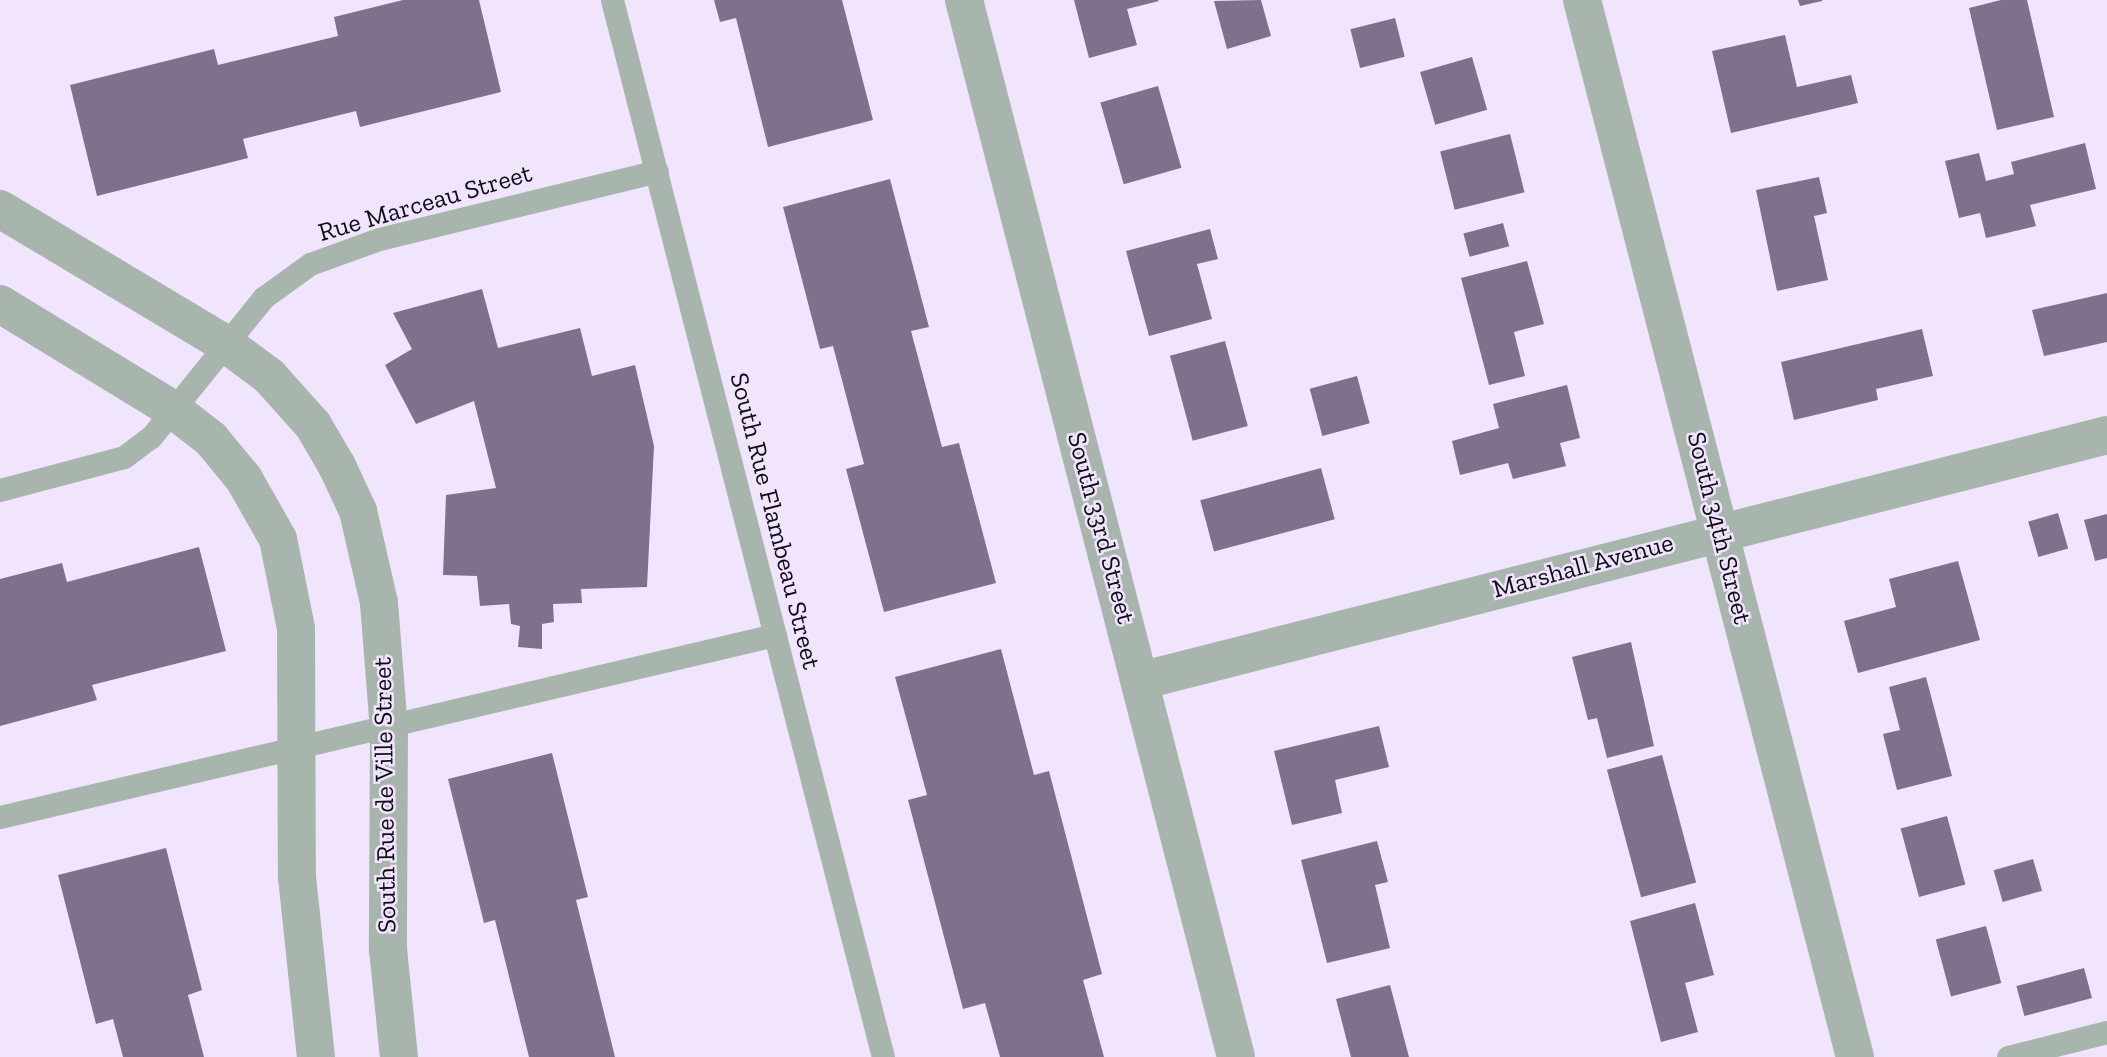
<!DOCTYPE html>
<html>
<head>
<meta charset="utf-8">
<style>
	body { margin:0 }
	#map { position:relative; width:2107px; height:1057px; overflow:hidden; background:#f1e5fe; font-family:"Zilla Slab",serif }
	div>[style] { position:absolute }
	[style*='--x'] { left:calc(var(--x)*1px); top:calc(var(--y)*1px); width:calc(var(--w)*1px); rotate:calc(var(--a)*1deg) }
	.building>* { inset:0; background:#7e718c; transform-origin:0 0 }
	.lane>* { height:23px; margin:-11.5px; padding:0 11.5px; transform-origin:11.5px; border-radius:11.5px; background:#a7b5ad }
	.street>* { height:38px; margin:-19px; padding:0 19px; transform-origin:19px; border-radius:19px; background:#a7b5ad }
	span { translate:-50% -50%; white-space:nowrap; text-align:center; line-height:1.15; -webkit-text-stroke:5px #f1e5fe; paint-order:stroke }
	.street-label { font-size:26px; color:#100b15 }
</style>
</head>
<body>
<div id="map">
	<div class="building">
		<div style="clip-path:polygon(403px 0,479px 0,501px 92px,360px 127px,356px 111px,243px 139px,248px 158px,97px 196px,70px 85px,214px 49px,218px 65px,338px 36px,334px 17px)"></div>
		<div style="clip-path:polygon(714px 0,842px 0,873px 120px,768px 147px,736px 18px,720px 22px)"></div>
		<div style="clip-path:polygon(1074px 0,1158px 0,1159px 1px,1127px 9px,1137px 45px,1089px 58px)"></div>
		<div style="clip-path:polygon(1261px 0,1271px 36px,1227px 49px,1214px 1px)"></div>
		<div style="clip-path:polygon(1798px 0,1822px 0,1822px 1px,1800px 6px)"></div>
		<div style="clip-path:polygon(2001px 0,2027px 0,2054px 117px,1997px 130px,1969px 8px)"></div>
		<div style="left:1395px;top:18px;width:40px;height:46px;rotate:76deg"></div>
		<div style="clip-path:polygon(1785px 35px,1797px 87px,1851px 75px,1858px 103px,1731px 133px,1712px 51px)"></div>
		<div style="left:1472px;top:57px;width:55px;height:54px;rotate:74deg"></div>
		<div style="left:1158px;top:86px;width:85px;height:60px;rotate:74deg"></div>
		<div style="left:1510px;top:134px;width:60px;height:72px;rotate:76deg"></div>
		<div style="clip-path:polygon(2085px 143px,2096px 189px,2030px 205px,2036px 226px,1986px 238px,1980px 213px,1959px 218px,1945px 161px,1979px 153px,1986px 181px,2014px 174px,2011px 162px)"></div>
		<div style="clip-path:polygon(1819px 177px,1827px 213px,1814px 216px,1828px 280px,1777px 291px,1756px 190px)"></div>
		<div style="clip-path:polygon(890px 179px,929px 327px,911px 331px,942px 447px,959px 443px,996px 583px,884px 612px,846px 469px,864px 464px,833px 346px,820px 349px,783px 207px)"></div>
		<div style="left:1503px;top:223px;width:24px;height:41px;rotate:75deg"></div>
		<div style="clip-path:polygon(1210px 229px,1218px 259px,1197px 264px,1212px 319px,1149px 336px,1126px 251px)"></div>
		<div style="clip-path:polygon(1527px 261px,1544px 324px,1514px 332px,1525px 376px,1489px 385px,1461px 278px)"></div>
		<div style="clip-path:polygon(482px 289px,498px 348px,580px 328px,592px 376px,635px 365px,654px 446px,647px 587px,581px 589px,582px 603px,553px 604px,554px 622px,542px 624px,542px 649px,518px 647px,520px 626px,511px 624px,509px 604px,480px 606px,477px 576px,443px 575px,446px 495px,496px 488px,474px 401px,416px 424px,385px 365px,412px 349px,393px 313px)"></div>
		<div style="clip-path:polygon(2107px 293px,2107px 342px,2044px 356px,2032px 310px)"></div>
		<div style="clip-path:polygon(1922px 329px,1933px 376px,1876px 389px,1878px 400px,1794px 420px,1781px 362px)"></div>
		<div style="left:1225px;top:341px;width:88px;height:57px;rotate:75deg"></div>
		<div style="left:1357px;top:376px;width:49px;height:49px;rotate:75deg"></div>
		<div style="clip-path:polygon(1567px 385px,1580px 438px,1560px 443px,1566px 466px,1513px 479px,1508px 463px,1460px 475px,1452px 441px,1499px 428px,1493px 404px)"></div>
		<div style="left:1321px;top:468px;width:53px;height:125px;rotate:75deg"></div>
		<div style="left:2058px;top:513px;width:37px;height:31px;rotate:74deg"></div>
		<div style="clip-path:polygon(2107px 514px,2107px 558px,2095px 561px,2084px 520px)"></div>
		<div style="clip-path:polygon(199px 547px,226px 651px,92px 685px,97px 700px,0 726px,0 579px,62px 563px,67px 582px)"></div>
		<div style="clip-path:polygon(1958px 561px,1980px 640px,1858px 673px,1844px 621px,1896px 607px,1889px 579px)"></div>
		<div style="clip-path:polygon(1631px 642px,1654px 746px,1607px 758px,1597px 718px,1588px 720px,1572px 657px)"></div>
		<div style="clip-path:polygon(1001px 649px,1034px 775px,1049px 771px,1102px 974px,1083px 980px,1104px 1057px,1000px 1057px,985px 1003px,963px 1009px,908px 800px,927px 795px,895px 677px)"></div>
		<div style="clip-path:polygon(1926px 677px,1952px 776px,1897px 790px,1883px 734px,1900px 730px,1889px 687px)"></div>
		<div style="clip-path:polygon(1379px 726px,1389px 767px,1335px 780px,1342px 813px,1292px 825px,1274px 751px)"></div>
		<div style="clip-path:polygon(552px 753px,588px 897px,576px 900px,615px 1057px,529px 1057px,495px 920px,484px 923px,448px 779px)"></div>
		<div style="left:1662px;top:755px;width:132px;height:57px;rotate:75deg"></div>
		<div style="left:1947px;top:816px;width:71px;height:48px;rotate:75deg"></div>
		<div style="clip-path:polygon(1377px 841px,1388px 882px,1375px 885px,1390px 948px,1327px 963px,1301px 860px)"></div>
		<div style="clip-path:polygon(166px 848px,202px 990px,188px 995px,204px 1057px,123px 1057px,113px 1019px,96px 1024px,58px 875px)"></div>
		<div style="left:2033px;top:859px;width:33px;height:41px;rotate:74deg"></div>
		<div style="clip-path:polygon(1695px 903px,1714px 975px,1685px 983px,1698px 1032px,1661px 1042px,1630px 921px)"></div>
		<div style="left:1986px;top:926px;width:59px;height:52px;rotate:75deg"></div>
		<div style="left:2084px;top:968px;width:31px;height:70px;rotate:75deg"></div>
		<div style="clip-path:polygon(1390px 985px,1409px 1057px,1351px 1057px,1336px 999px)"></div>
	</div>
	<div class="lane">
		<div style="--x:612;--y:0;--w:1091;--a:75.62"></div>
		<div style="--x:0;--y:490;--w:128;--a:-14.9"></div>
		<div style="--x:124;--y:457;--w:34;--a:-37"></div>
		<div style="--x:151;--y:437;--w:179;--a:-51.1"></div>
		<div style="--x:263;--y:298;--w:58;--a:-35.9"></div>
		<div style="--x:310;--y:264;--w:73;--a:-19.9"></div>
		<div style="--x:379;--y:239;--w:286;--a:-13.7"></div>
		<div style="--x:0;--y:817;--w:796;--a:-13.22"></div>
		<div style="--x:2008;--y:1057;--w:102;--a:-14.2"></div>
	</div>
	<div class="street">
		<div style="--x:964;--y:0;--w:1091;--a:75.57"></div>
		<div style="--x:1582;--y:0;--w:1092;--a:75.52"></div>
		<div style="--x:0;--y:209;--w:263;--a:30.9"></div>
		<div style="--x:226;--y:344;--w:54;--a:36.7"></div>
		<div style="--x:269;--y:376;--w:66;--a:48.1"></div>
		<div style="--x:313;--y:425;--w:48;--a:59.7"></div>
		<div style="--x:337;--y:466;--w:50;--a:65"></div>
		<div style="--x:358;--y:511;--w:94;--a:77.1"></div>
		<div style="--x:379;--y:603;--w:126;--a:85.5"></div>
		<div style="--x:389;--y:729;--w:220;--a:90.3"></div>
		<div style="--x:388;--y:949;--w:109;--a:84.2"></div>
		<div style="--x:0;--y:304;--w:205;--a:31.4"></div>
		<div style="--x:175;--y:411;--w:46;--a:37.9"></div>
		<div style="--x:211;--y:439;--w:52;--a:50.5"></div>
		<div style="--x:244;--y:479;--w:69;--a:60.5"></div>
		<div style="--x:278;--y:539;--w:91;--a:78.6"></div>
		<div style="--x:296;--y:628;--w:249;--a:89.8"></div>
		<div style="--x:297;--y:877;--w:181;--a:84"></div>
		<div style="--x:1140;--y:681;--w:998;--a:-14.27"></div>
	</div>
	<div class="street-label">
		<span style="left:425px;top:203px;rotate:-16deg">Rue Marceau Street</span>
		<span style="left:775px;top:521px;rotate:76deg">South Rue Flambeau Street</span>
		<span style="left:1101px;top:528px;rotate:75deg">South 33rd Street</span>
		<span style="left:1719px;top:528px;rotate:76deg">South 34th Street</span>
		<span style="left:1583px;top:566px;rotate:-15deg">Marshall Avenue</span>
		<span style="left:385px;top:795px;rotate:-91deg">South Rue de Ville Street</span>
	</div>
</div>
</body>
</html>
